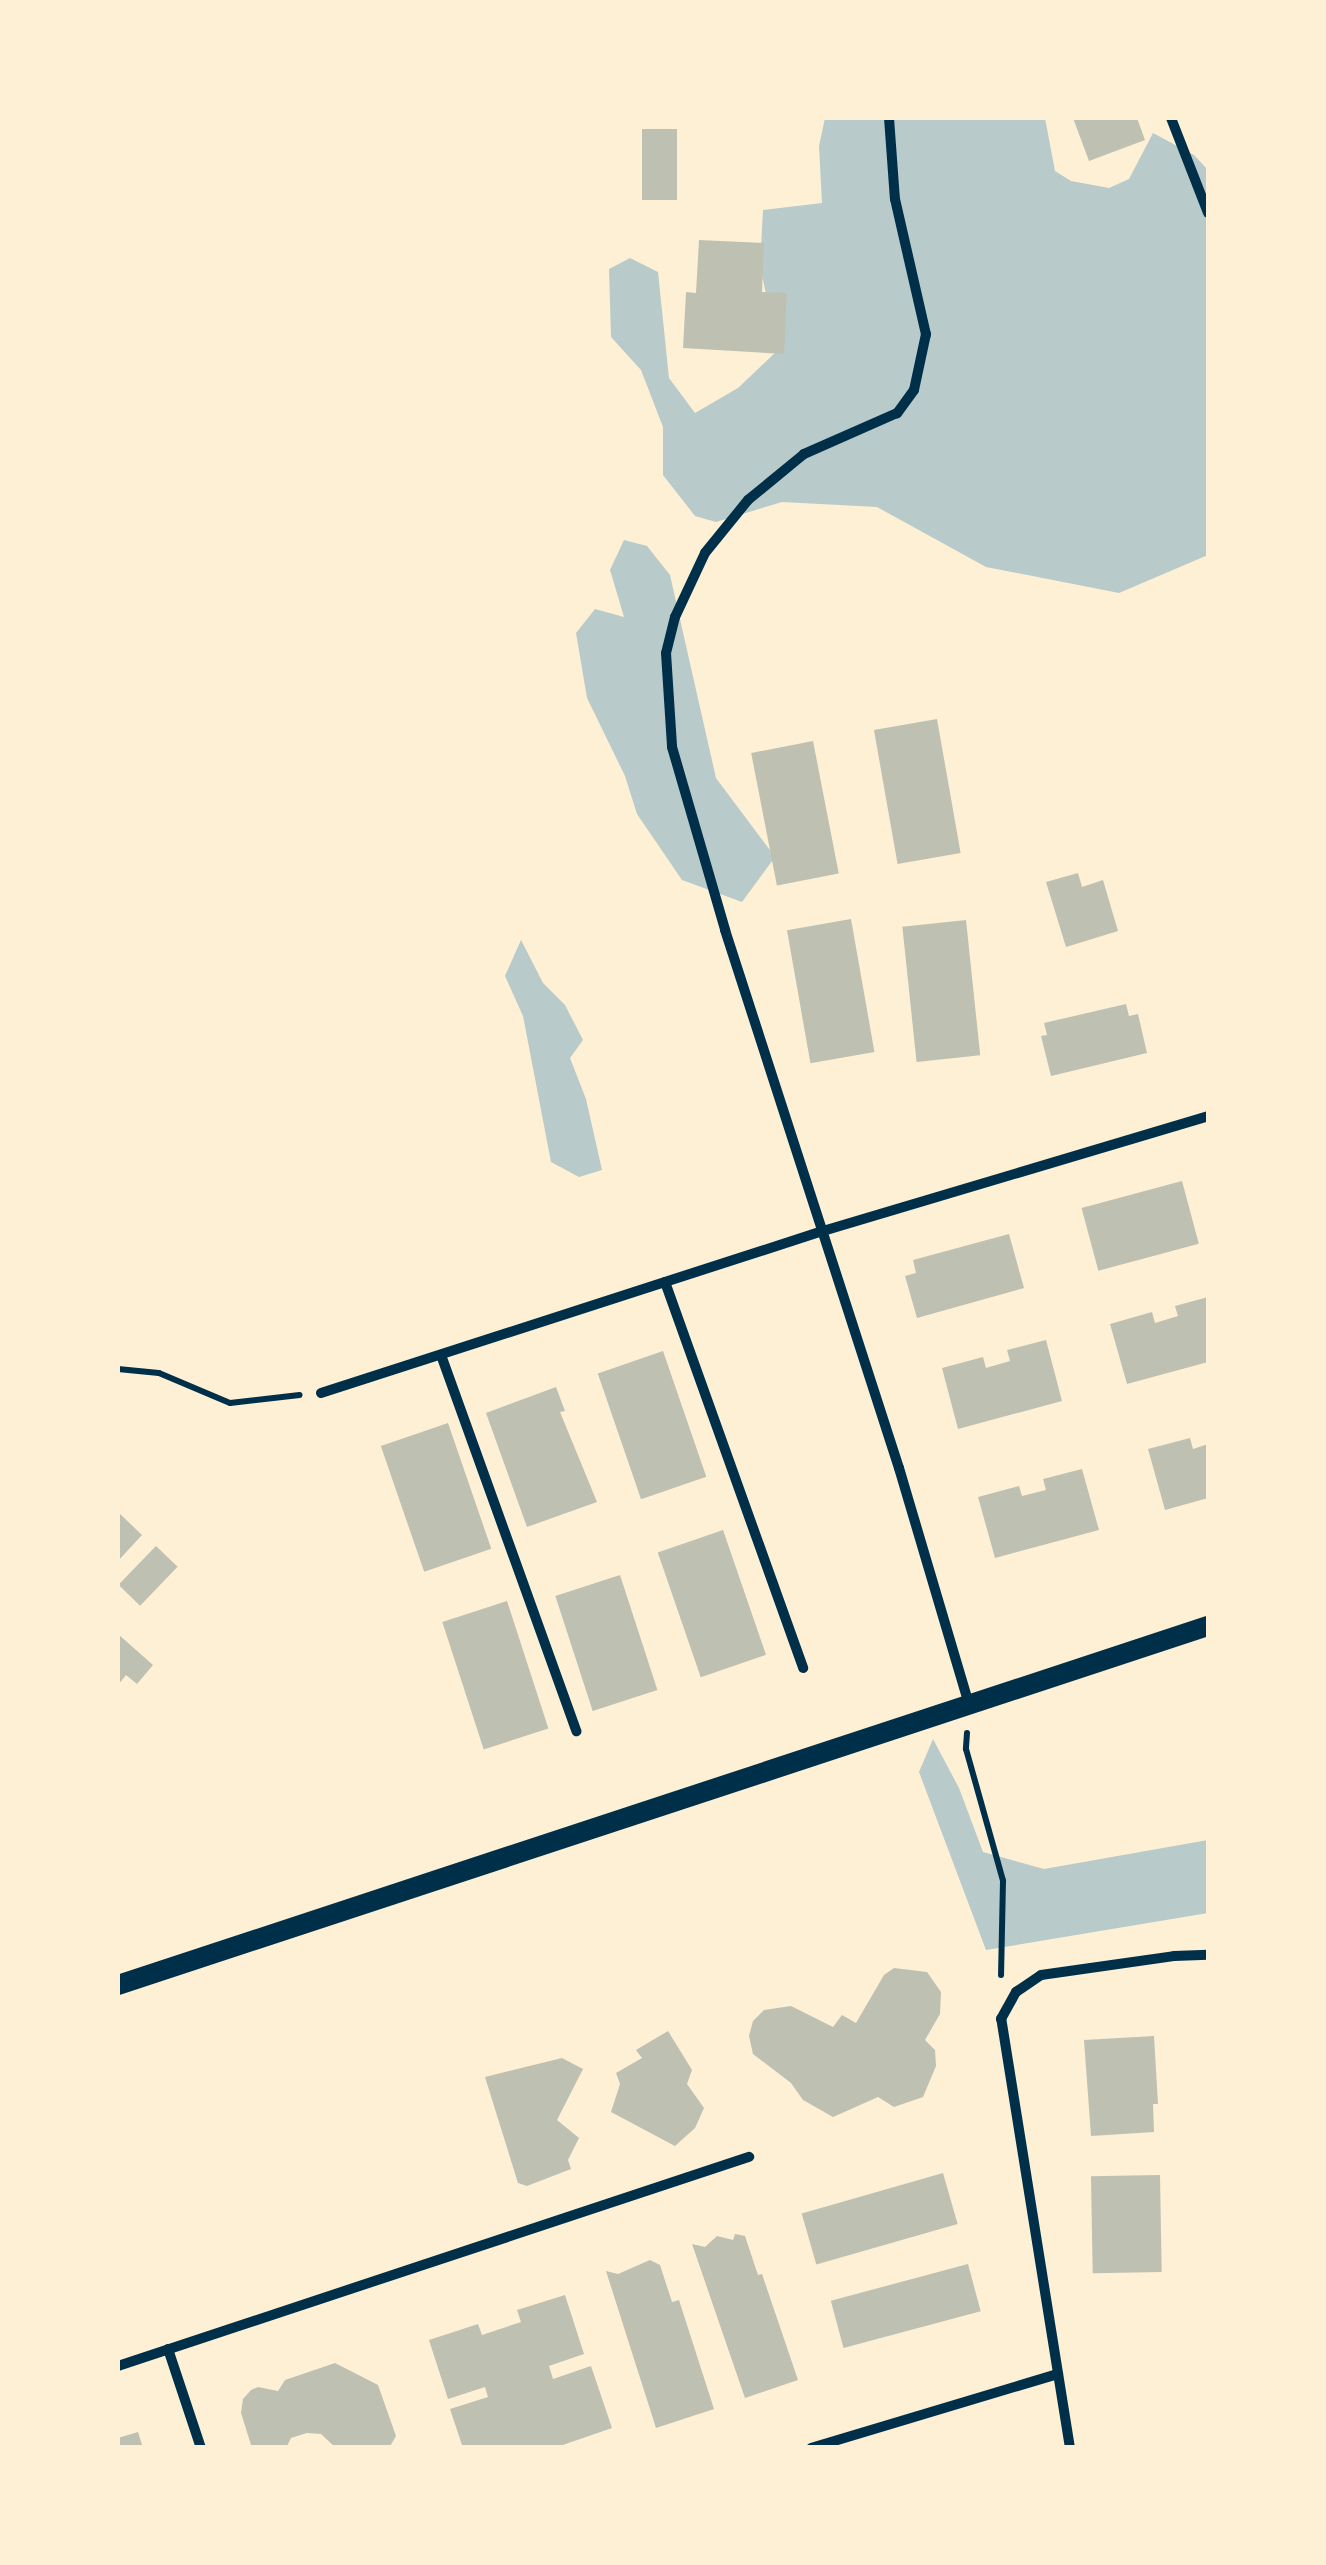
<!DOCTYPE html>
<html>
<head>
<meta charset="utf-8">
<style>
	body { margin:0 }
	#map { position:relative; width:1326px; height:2565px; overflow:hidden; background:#fdf0d5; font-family:"PT Sans Narrow",sans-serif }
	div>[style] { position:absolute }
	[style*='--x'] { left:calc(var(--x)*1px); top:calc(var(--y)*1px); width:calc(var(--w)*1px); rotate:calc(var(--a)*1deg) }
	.green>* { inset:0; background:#b9caca }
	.building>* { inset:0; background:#bec0b2; transform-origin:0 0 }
	.path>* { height:6px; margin:-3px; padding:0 3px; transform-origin:3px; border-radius:3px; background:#003049 }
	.minor>* { height:10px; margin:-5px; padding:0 5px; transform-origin:5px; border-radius:5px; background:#003049 }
	.secondary>* { height:20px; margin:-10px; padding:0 10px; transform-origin:10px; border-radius:10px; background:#003049 }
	span { translate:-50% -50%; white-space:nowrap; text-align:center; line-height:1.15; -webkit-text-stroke:8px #fdf0d5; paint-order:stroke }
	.frame { position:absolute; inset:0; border:120px solid #fdf0d5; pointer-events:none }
</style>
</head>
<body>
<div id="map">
	<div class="green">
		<div style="clip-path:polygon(825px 118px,1045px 118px,1055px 171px,1071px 181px,1109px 188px,1129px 179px,1153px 133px,1194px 155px,1208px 170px,1208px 555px,1119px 593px,986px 567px,877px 507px,782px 502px,716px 522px,695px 516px,663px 475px,663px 427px,641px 370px,611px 337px,609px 269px,630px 258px,658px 272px,669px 378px,695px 413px,738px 388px,778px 350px,760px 266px,763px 210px,822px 203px,819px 146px)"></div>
		<div style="clip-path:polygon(624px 540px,647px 546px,670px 575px,716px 778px,775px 857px,742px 902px,682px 880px,637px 814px,625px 776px,587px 698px,576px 633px,595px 609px,624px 617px,610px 570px)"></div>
		<div style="clip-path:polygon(521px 940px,543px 983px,565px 1005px,583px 1040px,570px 1058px,586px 1099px,602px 1170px,579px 1177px,551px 1162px,523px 1016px,505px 976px)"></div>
		<div style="clip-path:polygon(933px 1739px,959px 1788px,983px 1852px,1044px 1869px,1208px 1840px,1208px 1913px,986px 1950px,919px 1772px)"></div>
	</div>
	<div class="building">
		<div style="clip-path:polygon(1073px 118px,1137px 118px,1145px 140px,1089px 161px)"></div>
		<div style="left:642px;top:129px;width:35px;height:71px"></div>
		<div style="clip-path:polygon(699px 240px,764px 243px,762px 292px,787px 293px,784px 354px,683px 348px,686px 292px,696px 293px)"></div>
		<div style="left:937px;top:719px;width:136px;height:64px;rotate:80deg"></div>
		<div style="left:813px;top:741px;width:135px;height:63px;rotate:79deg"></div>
		<div style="clip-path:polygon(1078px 873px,1082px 887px,1103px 880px,1118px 931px,1066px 947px,1046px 882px)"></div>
		<div style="left:851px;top:919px;width:135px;height:65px;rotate:80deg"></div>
		<div style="left:966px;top:920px;width:136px;height:64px;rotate:84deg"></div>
		<div style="clip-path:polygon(1126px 1004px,1129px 1016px,1138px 1014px,1147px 1053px,1051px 1076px,1041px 1036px,1047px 1035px,1044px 1023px)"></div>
		<div style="left:1182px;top:1181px;width:65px;height:104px;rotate:75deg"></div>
		<div style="clip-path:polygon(1009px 1234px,1024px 1288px,917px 1318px,905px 1276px,916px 1273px,913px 1260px)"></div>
		<div style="clip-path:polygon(1208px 1297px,1208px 1362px,1127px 1384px,1110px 1324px,1152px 1312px,1155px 1323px,1178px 1316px,1175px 1306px)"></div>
		<div style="clip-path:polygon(1046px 1340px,1062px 1401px,958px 1429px,942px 1368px,983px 1357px,986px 1368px,1010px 1361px,1007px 1350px)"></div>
		<div style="left:663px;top:1351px;width:133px;height:69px;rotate:71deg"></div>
		<div style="clip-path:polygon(556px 1387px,565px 1411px,560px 1412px,597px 1502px,527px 1527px,486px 1413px)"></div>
		<div style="left:448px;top:1423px;width:133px;height:71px;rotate:71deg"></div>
		<div style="clip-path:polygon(1190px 1438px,1193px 1449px,1208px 1444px,1208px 1498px,1165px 1510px,1148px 1449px)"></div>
		<div style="clip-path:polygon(1082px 1469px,1099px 1530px,995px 1558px,978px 1497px,1019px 1486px,1022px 1496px,1046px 1490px,1043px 1479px)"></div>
		<div style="clip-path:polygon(118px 1512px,142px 1535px,118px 1561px)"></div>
		<div style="left:723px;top:1530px;width:132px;height:69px;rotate:71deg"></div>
		<div style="left:156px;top:1546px;width:30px;height:54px;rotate:44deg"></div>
		<div style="left:620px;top:1575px;width:121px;height:68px;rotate:72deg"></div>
		<div style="left:507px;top:1601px;width:134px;height:68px;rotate:72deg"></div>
		<div style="clip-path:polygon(118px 1634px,153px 1665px,137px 1684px,126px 1675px,118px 1685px)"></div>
		<div style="clip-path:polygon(894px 1968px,927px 1972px,941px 1992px,940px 2014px,925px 2040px,935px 2050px,936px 2066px,923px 2097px,894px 2107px,878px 2097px,833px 2117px,803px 2100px,791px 2083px,753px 2054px,749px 2036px,753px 2021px,764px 2010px,791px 2006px,833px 2027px,842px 2015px,856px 2023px,884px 1975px)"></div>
		<div style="clip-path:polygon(668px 2031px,692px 2070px,687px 2084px,704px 2108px,695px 2128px,675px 2146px,611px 2112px,620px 2084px,616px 2073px,642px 2058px,636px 2050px)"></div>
		<div style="clip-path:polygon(1154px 2036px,1158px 2104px,1153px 2104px,1154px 2132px,1091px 2136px,1084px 2040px)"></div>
		<div style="clip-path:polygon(562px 2058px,583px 2069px,557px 2120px,579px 2138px,568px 2160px,571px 2169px,527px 2186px,518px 2183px,485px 2077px)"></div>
		<div style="left:943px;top:2173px;width:53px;height:147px;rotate:74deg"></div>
		<div style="left:1160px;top:2175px;width:97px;height:69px;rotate:89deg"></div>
		<div style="clip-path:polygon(735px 2234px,745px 2236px,758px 2275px,762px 2274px,798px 2380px,745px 2398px,692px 2244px,705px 2247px,717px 2236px,733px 2240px)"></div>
		<div style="clip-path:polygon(650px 2260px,660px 2265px,672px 2302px,679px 2300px,714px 2409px,656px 2428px,606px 2271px,618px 2274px)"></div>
		<div style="left:968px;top:2264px;width:49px;height:142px;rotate:75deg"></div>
		<div style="clip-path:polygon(565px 2295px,584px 2354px,549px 2366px,553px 2379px,591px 2366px,612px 2428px,554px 2448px,463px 2448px,450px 2409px,488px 2397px,485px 2387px,448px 2399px,429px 2340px,478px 2324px,482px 2335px,521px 2322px,517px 2310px)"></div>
		<div style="clip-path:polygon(335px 2363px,378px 2385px,396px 2436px,389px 2448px,336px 2448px,321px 2434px,307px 2433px,291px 2438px,286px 2448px,252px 2448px,241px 2413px,243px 2399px,251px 2390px,258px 2387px,278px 2391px,285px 2380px)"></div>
		<div style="clip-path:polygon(138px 2432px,143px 2448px,118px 2448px,118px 2438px)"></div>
	</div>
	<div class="path">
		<div style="--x:118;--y:1369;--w:41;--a:5.6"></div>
		<div style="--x:159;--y:1373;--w:77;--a:22.9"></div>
		<div style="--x:230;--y:1403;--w:70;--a:-6.5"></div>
		<div style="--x:967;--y:1733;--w:16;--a:94"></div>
		<div style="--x:966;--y:1749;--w:137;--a:74.3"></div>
		<div style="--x:1003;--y:1881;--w:94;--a:91.2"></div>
	</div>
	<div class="minor">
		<div style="--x:889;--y:118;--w:81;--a:85.8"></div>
		<div style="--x:895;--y:199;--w:139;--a:77.1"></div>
		<div style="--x:926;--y:334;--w:57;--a:102.1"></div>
		<div style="--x:914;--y:390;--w:29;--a:126"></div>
		<div style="--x:897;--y:413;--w:102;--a:156.2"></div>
		<div style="--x:804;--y:454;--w:72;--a:140.6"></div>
		<div style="--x:748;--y:500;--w:68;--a:129.1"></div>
		<div style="--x:705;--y:553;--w:71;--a:115.1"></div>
		<div style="--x:675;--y:617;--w:37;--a:104"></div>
		<div style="--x:666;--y:653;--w:94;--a:86.3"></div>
		<div style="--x:672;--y:747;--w:191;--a:73.8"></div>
		<div style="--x:725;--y:930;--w:565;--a:72.08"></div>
		<div style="--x:899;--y:1468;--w:243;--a:73.5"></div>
		<div style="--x:1171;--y:118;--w:102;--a:68.7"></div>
		<div style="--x:665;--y:1282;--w:410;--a:70.3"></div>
		<div style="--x:441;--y:1355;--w:400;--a:70.2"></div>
		<div style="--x:321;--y:1393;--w:527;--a:-17.89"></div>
		<div style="--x:823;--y:1231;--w:402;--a:-16.6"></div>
		<div style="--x:168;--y:2349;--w:104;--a:71.6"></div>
		<div style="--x:118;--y:2366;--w:665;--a:-18.33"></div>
		<div style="--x:811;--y:2448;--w:258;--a:-16.7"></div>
		<div style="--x:1070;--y:2448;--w:435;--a:-99.1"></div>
		<div style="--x:1001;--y:2019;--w:31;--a:-61"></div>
		<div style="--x:1016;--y:1992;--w:30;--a:-34"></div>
		<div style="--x:1041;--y:1975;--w:134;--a:-8.1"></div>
		<div style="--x:1174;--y:1956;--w:34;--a:-2"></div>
	</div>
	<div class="secondary">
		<div style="--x:118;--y:1985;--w:1148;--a:-18.23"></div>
	</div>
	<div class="frame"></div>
</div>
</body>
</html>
